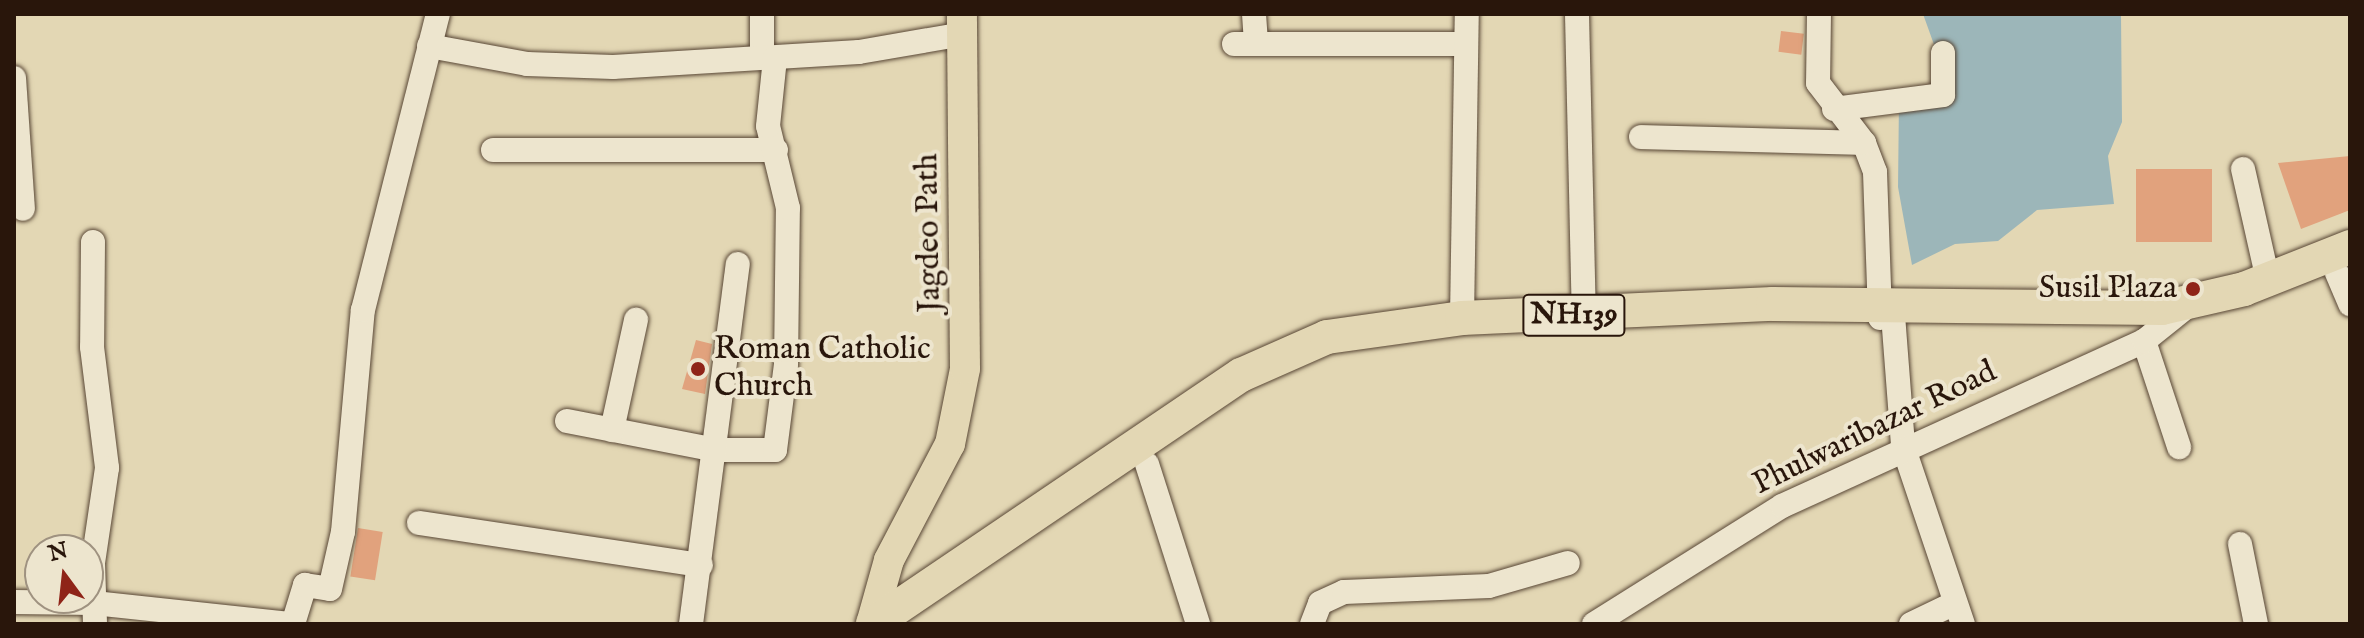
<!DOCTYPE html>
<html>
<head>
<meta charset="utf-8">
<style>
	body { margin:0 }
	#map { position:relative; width:2364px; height:638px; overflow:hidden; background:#e3d7b4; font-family:"IM FELL English",serif }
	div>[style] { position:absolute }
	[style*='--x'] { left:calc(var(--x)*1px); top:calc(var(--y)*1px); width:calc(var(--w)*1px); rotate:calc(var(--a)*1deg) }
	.water>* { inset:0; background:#9cb6b9 }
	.building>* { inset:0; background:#e1a27d; transform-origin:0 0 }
	.roads { filter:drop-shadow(0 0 2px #584635) drop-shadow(0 0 2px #584635) }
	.minor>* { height:24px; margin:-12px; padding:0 12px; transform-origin:12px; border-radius:12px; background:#ede5ce }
	.major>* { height:30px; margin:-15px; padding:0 15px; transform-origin:15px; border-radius:15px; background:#e3d7b4 }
	.highway>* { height:34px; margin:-17px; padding:0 17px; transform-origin:17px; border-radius:17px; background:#e3d7b4 }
	.dots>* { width:22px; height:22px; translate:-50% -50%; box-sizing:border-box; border:4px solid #ede5ce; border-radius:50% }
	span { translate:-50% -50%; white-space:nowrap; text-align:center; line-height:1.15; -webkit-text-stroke:8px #ede5ce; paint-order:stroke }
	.shield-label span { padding:2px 6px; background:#ede5ce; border:2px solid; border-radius:6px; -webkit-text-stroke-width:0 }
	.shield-label { font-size:30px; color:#29160b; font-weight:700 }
	.street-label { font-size:32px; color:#29160b }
	.poi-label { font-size:32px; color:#29160b }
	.right { translate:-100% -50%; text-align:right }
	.left { translate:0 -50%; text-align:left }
	.frame { position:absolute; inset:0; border:16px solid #29160b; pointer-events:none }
	.north { position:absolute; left:24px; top:534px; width:80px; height:80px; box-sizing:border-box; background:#ede5ce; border:2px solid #9f9280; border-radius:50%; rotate:345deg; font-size:22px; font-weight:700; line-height:32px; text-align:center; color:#29160b }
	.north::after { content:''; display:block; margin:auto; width:28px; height:36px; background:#8f2418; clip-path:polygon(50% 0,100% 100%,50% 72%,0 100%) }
</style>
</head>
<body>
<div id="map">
	<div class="water">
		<div style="clip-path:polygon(1923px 14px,2121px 14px,2122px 122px,2108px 156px,2114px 204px,2037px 210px,1998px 241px,1955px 244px,1912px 265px,1898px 187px,1899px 99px,1943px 94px,1941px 64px)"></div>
	</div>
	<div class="building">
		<div style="left:1781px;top:31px;width:23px;height:21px;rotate:7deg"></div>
		<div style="clip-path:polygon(2350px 156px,2350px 210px,2301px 229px,2278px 163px)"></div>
		<div style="left:2136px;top:169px;width:76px;height:73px"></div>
		<div style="clip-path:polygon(696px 340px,712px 344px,705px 394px,682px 389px)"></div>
		<div style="left:358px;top:528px;width:25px;height:49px;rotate:9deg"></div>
	</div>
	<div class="roads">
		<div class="minor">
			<div style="--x:762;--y:14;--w:43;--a:90"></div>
			<div style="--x:1254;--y:14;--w:30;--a:86"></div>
			<div style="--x:1577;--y:14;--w:301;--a:88.7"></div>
			<div style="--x:1819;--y:14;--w:69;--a:90.8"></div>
			<div style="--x:1818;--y:83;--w:76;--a:52.5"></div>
			<div style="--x:1864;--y:143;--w:31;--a:69"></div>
			<div style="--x:1875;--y:172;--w:146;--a:88"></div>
			<div style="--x:1234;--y:44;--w:232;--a:0"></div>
			<div style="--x:429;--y:46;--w:100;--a:10.4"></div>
			<div style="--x:527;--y:64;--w:86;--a:2"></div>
			<div style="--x:613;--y:67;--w:246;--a:-3.5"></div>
			<div style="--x:859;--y:52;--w:106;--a:-9.8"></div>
			<div style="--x:14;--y:78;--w:131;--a:86.1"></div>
			<div style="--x:1834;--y:109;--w:110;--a:-7.3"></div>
			<div style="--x:1943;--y:95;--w:42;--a:-90"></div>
			<div style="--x:1641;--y:137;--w:223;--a:1.5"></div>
			<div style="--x:493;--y:150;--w:283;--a:0"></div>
			<div style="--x:2243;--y:169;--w:114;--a:77.3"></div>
			<div style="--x:93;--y:242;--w:105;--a:90.5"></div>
			<div style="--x:92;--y:347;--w:122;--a:82.9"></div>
			<div style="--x:107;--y:468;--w:96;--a:98.4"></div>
			<div style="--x:93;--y:563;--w:61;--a:88.1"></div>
			<div style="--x:2337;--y:273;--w:34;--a:67"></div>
			<div style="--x:1892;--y:302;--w:144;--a:85.6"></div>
			<div style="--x:1903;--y:446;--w:188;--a:71.4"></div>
			<div style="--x:1462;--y:318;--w:304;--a:-89.1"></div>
			<div style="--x:2144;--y:341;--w:112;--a:71.7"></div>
			<div style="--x:567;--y:421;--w:152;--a:11"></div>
			<div style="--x:716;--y:450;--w:59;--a:0"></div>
			<div style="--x:775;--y:450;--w:87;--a:-82.7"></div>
			<div style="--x:786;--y:364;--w:156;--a:-89.3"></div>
			<div style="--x:788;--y:208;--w:84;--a:-103.7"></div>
			<div style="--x:768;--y:126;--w:68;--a:-84.1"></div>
			<div style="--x:612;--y:430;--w:113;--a:-77.7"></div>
			<div style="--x:1147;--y:464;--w:168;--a:72.3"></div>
			<div style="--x:419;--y:523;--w:285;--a:8.5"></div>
			<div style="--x:2240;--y:544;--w:82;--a:78.7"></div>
			<div style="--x:14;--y:602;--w:80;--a:0.7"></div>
			<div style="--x:94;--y:603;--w:199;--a:6.1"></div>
			<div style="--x:293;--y:624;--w:41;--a:-72.9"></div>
			<div style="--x:305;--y:585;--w:25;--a:9"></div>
			<div style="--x:330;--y:589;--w:58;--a:-77.2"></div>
			<div style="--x:343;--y:532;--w:223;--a:-84.9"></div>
			<div style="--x:363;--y:310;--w:305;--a:-75.8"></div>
			<div style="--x:691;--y:624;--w:363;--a:-82.6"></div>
			<div style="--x:1312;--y:624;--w:22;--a:-69"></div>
			<div style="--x:1320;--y:603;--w:26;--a:-25"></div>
			<div style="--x:1344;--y:592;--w:145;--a:-2.4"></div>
			<div style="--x:1489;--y:586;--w:82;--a:-16.2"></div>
			<div style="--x:1594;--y:624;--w:222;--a:-32.1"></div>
			<div style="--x:1782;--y:506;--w:398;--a:-24.5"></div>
			<div style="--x:2144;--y:341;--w:58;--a:-38.7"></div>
			<div style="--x:1911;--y:624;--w:49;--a:-25.5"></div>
		</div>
		<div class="major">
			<div style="--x:871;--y:624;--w:66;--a:-74.3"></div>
			<div style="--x:889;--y:560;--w:131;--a:-62.3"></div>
			<div style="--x:950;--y:444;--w:76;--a:-78.7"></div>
			<div style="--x:965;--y:369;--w:355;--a:-90.5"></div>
		</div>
		<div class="highway">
			<div style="--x:873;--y:624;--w:444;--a:-34.1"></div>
			<div style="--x:1241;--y:375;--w:94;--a:-23.8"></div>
			<div style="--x:1327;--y:337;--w:136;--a:-8"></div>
			<div style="--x:1462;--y:318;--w:311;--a:-2.6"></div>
			<div style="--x:1773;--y:304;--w:389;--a:0.6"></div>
			<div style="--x:2162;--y:308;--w:84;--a:-13"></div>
			<div style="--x:2244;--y:289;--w:114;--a:-21.6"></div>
		</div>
	</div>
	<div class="dots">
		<div style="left:2193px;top:289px;background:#8f2418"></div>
		<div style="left:698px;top:369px;background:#8f2418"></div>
	</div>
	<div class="shield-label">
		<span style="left:1574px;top:315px">NH139</span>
	</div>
	<div class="street-label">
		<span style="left:930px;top:233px;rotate:-91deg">Jagdeo Path</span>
		<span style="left:1875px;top:429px;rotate:-26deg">Phulwaribazar Road</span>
	</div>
	<div class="poi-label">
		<span class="right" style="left:2177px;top:289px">Susil Plaza</span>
		<span class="left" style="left:714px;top:369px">Roman Catholic<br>Church</span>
	</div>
	<div class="frame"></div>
	<div class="north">N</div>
</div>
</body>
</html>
